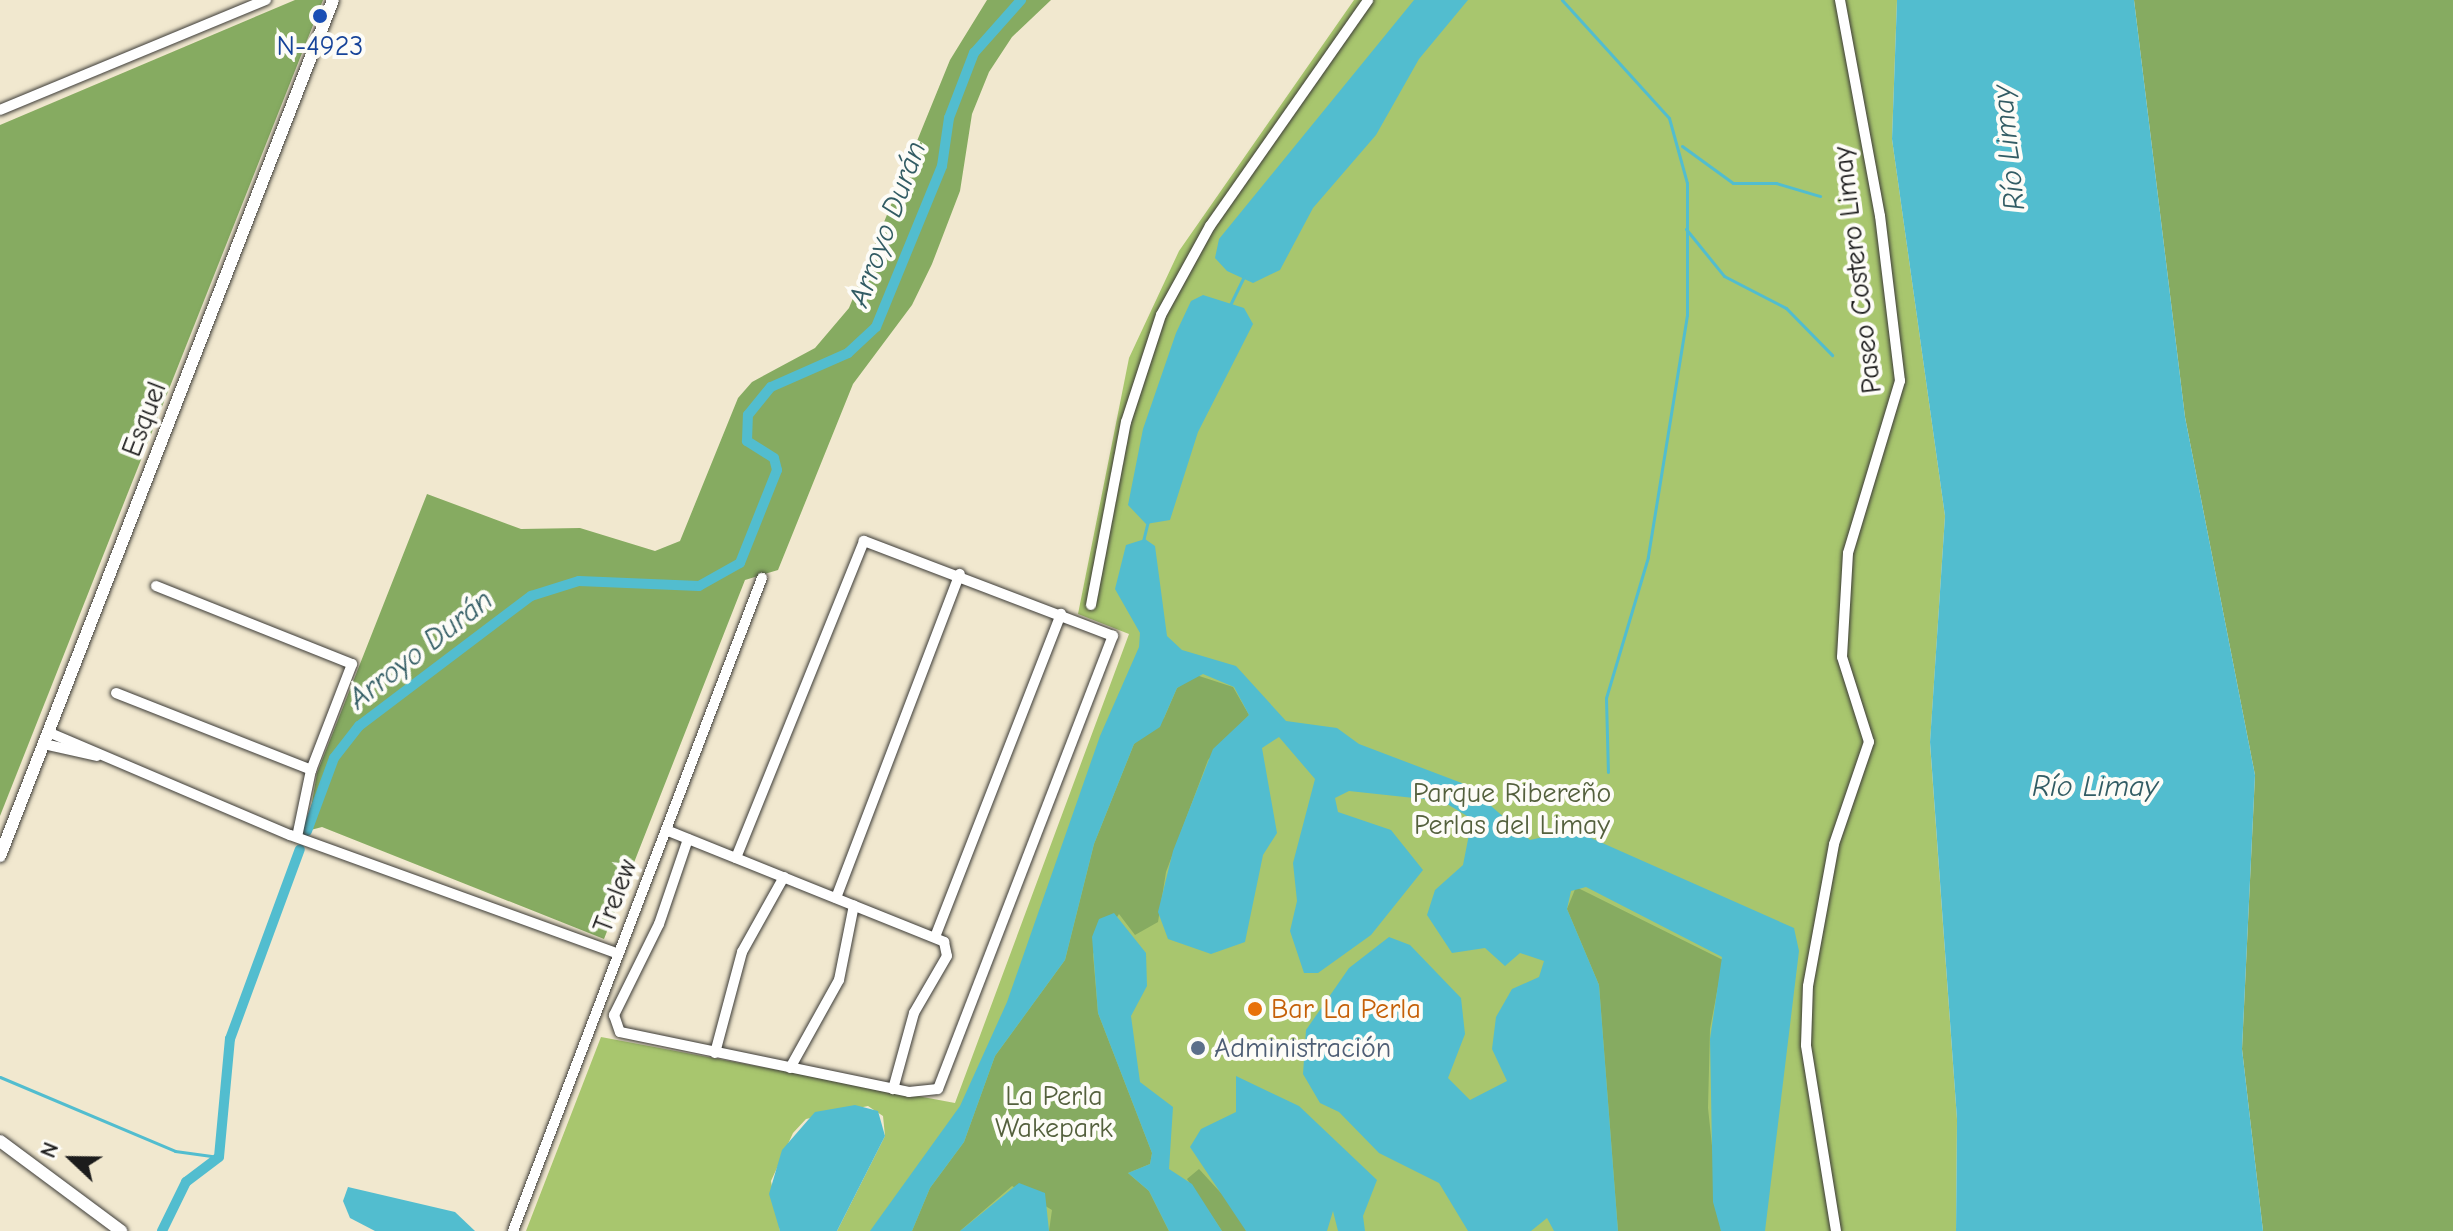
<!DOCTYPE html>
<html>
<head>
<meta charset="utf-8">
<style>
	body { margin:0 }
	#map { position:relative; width:2453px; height:1231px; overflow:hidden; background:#f1e8cf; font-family:"Comic Neue",sans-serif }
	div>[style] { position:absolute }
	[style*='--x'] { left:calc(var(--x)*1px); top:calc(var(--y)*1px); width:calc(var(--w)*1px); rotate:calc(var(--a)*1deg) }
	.green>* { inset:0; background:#a8c66e }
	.forest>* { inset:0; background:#86ab61 }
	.water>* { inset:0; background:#52bdcf }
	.stream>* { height:3px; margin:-1.5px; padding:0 1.5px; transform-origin:1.5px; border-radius:1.5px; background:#52bdcf }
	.canal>* { height:10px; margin:-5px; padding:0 5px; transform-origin:5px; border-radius:5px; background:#52bdcf }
	.roads { filter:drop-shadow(0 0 2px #3c3b37) drop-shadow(0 0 2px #3c3b37) }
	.minor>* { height:10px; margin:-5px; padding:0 5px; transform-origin:5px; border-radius:5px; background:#fff }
	.major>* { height:12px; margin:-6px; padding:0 6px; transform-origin:6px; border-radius:6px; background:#fff }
	.dots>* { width:22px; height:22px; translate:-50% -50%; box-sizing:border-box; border:4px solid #fdfcf7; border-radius:50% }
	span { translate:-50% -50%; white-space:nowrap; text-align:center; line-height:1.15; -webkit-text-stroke:8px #fdfcf7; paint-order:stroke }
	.transit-label { font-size:28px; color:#164399 }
	.street-label { font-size:28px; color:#1c1c1c }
	.park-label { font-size:28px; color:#54603d }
	.food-label { font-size:28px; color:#c56008 }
	.left { translate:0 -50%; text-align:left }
	.service-label { font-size:28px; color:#4e5e75 }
	.water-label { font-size:30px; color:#325c64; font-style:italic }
	.north { position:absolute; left:32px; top:1119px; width:80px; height:80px; -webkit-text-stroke:6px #fdfcf7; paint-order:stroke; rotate:292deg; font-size:22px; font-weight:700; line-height:32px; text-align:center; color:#1c1c1c }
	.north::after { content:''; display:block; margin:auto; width:28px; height:36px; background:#1c1c1c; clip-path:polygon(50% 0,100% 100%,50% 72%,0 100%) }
</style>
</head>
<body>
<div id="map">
	<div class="green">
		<div style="clip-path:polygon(1354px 0,1897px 0,1892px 139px,1945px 516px,1930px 743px,1957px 1119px,1956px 1231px,837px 1231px,885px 1136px,883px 1116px,868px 1106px,806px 1119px,793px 1133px,771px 1181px,780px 1231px,526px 1231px,601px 1037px,955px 1103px,1129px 634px,1078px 614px,1129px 358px,1179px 251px)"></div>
	</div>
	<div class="forest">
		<div style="clip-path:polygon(295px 0,323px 0,0 816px,0 125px)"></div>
		<div style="clip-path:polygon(987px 0,1051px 0,1012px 37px,989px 72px,972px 114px,960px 191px,932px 264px,912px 305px,853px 384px,778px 570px,745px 580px,604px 939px,322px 827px,307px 831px,317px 773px,427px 494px,521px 529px,580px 528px,655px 551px,680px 541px,738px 398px,752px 382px,815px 348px,849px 308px,950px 60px)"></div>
		<div style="clip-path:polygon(2134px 0,2453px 0,2453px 1231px,2263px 1231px,2242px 1049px,2255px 775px,2185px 417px)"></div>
		<div style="clip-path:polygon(1196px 675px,1233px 687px,1249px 715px,1208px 760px,1166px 872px,1158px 922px,1135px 935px,1119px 914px,1093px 954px,1098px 1013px,1152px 1153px,1150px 1164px,1128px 1173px,1149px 1191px,1169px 1231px,1049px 1231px,1052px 1210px,1012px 1186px,960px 1231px,912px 1231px,930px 1188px,964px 1142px,995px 1056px,1065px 960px,1094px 844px,1134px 744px,1164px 718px,1177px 688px)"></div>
		<div style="clip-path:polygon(1576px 887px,1723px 960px,1710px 1029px,1708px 1108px,1721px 1231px,1618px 1231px,1599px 985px,1567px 909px)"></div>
		<div style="clip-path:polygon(1199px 1169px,1241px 1215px,1246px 1231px,1222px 1231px,1187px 1179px)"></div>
	</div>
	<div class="water">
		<div style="clip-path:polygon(1414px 0,1468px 0,1419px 59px,1376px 135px,1313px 208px,1280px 270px,1253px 283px,1227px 271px,1215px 258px,1219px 239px)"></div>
		<div style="clip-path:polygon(1897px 0,2134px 0,2185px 417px,2255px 775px,2242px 1049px,2263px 1231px,1956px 1231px,1957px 1119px,1930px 742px,1945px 516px,1892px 139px)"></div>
		<div style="clip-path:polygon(1203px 295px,1244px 308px,1253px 324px,1198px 432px,1170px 520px,1146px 524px,1128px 505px,1143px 429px,1176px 333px,1191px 301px)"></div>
		<div style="clip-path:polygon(1145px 539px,1155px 546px,1167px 636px,1182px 650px,1236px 666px,1286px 721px,1337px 728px,1359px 744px,1467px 785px,1530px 840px,1573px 830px,1794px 928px,1799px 951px,1765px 1231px,1721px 1231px,1713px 1202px,1710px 1039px,1722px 957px,1586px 887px,1571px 891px,1567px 909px,1599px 985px,1618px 1231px,1554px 1231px,1547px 1218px,1531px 1231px,1468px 1231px,1439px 1183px,1379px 1153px,1339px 1112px,1320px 1103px,1303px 1074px,1306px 1030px,1349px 968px,1389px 937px,1410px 945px,1461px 998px,1465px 1034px,1448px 1078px,1470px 1100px,1507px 1081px,1492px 1049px,1496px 1017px,1512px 989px,1539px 977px,1544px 961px,1520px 953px,1505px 966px,1485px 948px,1452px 953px,1427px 915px,1435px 890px,1463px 865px,1472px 819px,1442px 801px,1349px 791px,1335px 798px,1338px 812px,1391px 830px,1423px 870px,1371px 935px,1318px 973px,1304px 973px,1290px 931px,1297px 901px,1293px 863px,1315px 779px,1279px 737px,1262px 748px,1277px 833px,1263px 855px,1245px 942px,1211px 954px,1168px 939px,1158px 912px,1173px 851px,1213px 749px,1249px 715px,1234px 687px,1203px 674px,1177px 688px,1160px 727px,1134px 744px,1094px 844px,1065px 960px,995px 1056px,964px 1142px,930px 1188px,912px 1231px,870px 1231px,960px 1106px,1007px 1002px,1100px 736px,1139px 647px,1140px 633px,1115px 589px,1126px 545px)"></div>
		<div style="clip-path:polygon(1114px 913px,1146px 953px,1147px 986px,1131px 1016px,1140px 1082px,1173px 1107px,1169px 1169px,1192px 1184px,1222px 1231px,1169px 1231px,1149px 1191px,1128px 1173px,1150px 1164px,1152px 1153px,1098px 1013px,1092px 937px,1099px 919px)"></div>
		<div style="clip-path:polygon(1236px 1076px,1299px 1106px,1377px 1180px,1363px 1216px,1365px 1231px,1338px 1231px,1333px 1211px,1327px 1231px,1246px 1231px,1190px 1147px,1201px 1129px,1236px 1112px)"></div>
		<div style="clip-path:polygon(855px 1105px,878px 1111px,885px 1136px,837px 1231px,780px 1231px,769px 1194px,782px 1150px,815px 1112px)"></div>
		<div style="clip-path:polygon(1019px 1183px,1045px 1193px,1049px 1231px,960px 1231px)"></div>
		<div style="clip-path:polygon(348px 1187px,455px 1212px,475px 1231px,375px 1231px,350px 1218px,343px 1201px)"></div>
	</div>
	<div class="stream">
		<div style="--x:1562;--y:0;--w:159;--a:47.8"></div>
		<div style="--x:1669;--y:118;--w:67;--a:74.5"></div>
		<div style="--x:1687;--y:183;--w:132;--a:90"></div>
		<div style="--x:1687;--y:315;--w:245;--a:99.2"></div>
		<div style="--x:1648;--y:557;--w:147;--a:106.6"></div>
		<div style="--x:1606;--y:698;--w:74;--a:88.5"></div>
		<div style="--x:1682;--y:146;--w:63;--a:36"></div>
		<div style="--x:1733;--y:183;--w:43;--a:0"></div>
		<div style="--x:1776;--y:183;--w:46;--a:16.5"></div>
		<div style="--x:1686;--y:229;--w:60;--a:51"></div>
		<div style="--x:1724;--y:276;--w:70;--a:27.3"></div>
		<div style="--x:1786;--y:308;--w:66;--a:45.6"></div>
		<div style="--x:1230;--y:305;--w:32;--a:-64"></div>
		<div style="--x:1143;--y:541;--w:21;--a:-76"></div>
		<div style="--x:0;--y:1077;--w:190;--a:22.9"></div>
		<div style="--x:175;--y:1151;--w:44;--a:7.8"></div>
	</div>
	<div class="canal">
		<div style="--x:307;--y:831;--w:78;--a:-69.7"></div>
		<div style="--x:334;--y:758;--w:41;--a:-52"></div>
		<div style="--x:359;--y:726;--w:216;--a:-37.1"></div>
		<div style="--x:531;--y:596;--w:50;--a:-17.4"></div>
		<div style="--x:579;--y:581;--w:120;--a:2.4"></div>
		<div style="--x:699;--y:586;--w:47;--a:-29.3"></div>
		<div style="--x:740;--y:563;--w:100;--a:-68.3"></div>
		<div style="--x:777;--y:470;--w:12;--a:-104"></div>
		<div style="--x:774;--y:458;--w:32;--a:-148"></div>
		<div style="--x:747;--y:441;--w:26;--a:-88"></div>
		<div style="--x:748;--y:415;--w:36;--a:-51"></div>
		<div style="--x:771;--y:387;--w:84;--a:-23.8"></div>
		<div style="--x:848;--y:353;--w:38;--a:-43"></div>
		<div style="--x:876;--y:327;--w:174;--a:-67.7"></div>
		<div style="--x:942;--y:166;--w:49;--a:-81.7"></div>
		<div style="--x:949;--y:118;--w:70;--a:-69"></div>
		<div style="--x:974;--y:53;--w:71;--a:-48.4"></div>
		<div style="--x:162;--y:1231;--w:55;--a:-63.9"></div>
		<div style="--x:186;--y:1182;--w:41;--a:-37.1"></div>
		<div style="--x:219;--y:1157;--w:119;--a:-84.7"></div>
		<div style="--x:230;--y:1039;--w:202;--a:-69.8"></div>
	</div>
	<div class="roads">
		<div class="minor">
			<div style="--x:0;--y:110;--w:288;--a:-22.5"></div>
			<div style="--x:156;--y:586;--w:211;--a:21.7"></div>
			<div style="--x:352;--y:664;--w:114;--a:111.1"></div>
			<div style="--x:311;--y:770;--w:68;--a:101.8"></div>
			<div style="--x:1091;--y:605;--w:186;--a:-79.2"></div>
			<div style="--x:1126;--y:422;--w:113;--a:-71.9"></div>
			<div style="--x:1161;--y:315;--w:102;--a:-61.2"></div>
			<div style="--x:1210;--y:226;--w:276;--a:-55"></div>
			<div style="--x:116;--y:693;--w:210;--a:21.5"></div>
			<div style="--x:48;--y:732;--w:263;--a:23.1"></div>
			<div style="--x:290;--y:835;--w:349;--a:19.9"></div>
			<div style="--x:44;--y:744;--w:54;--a:12.8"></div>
			<div style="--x:666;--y:830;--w:300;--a:21.9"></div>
			<div style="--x:944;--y:942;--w:14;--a:78"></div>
			<div style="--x:947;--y:956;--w:66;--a:120.1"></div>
			<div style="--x:914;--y:1013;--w:79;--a:105.4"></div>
			<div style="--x:688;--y:839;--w:90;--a:108.8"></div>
			<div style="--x:659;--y:924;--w:102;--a:116.3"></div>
			<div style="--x:614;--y:1015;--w:18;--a:71"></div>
			<div style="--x:620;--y:1032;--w:295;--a:11.7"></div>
			<div style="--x:909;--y:1092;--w:29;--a:-6"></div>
			<div style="--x:938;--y:1089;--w:486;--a:-68.9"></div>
			<div style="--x:1113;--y:636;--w:267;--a:-159.1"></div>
			<div style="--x:864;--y:541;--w:342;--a:112"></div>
			<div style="--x:836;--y:898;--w:347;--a:-69.1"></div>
			<div style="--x:935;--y:937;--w:347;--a:-68.7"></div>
			<div style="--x:715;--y:1053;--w:105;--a:-75"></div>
			<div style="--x:742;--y:952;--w:86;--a:-60.8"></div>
			<div style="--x:790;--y:1068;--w:101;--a:-60.9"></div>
			<div style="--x:839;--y:980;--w:76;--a:-78.7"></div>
			<div style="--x:513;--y:1231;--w:699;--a:-69.13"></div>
			<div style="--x:1836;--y:1231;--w:188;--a:-99.2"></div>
			<div style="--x:1806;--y:1045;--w:59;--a:-88.1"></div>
			<div style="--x:1808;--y:986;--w:144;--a:-79.6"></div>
			<div style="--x:1834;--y:844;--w:108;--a:-71.1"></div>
			<div style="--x:1869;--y:742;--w:89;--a:-107.6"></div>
			<div style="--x:1842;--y:657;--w:104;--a:-86.7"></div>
			<div style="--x:1848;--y:553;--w:180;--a:-73.2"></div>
			<div style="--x:1900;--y:381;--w:166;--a:-96.9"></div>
			<div style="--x:1880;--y:216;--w:220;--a:-100.5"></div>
		</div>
		<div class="major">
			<div style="--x:0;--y:856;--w:918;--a:-68.74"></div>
			<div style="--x:0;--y:1141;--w:151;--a:36.6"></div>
		</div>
	</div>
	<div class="dots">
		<div style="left:320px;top:16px;background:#1a4fb4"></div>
		<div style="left:1255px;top:1009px;background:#e8710a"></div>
		<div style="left:1198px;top:1048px;background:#5c6f8a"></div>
	</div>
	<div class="transit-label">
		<span style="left:320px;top:46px">N-4923</span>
	</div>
	<div class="street-label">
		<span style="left:1857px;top:270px;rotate:-97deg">Paseo Costero Limay</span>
		<span style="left:144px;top:419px;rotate:-69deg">Esquel</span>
		<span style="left:615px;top:896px;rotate:-69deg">Trelew</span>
	</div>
	<div class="park-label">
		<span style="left:1512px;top:809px">Parque Ribereño<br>Perlas del Limay</span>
		<span style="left:1054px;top:1112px">La Perla<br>Wakepark</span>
	</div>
	<div class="food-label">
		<span class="left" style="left:1271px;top:1009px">Bar La Perla</span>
	</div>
	<div class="service-label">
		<span class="left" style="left:1214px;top:1048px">Administración</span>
	</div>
	<div class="water-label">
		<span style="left:2009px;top:148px;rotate:-96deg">Río Limay</span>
		<span style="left:888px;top:224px;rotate:-70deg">Arroyo Durán</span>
		<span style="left:421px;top:650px;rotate:-38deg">Arroyo Durán</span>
		<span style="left:2095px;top:787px">Río Limay</span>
	</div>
	<div class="north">N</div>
</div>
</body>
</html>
